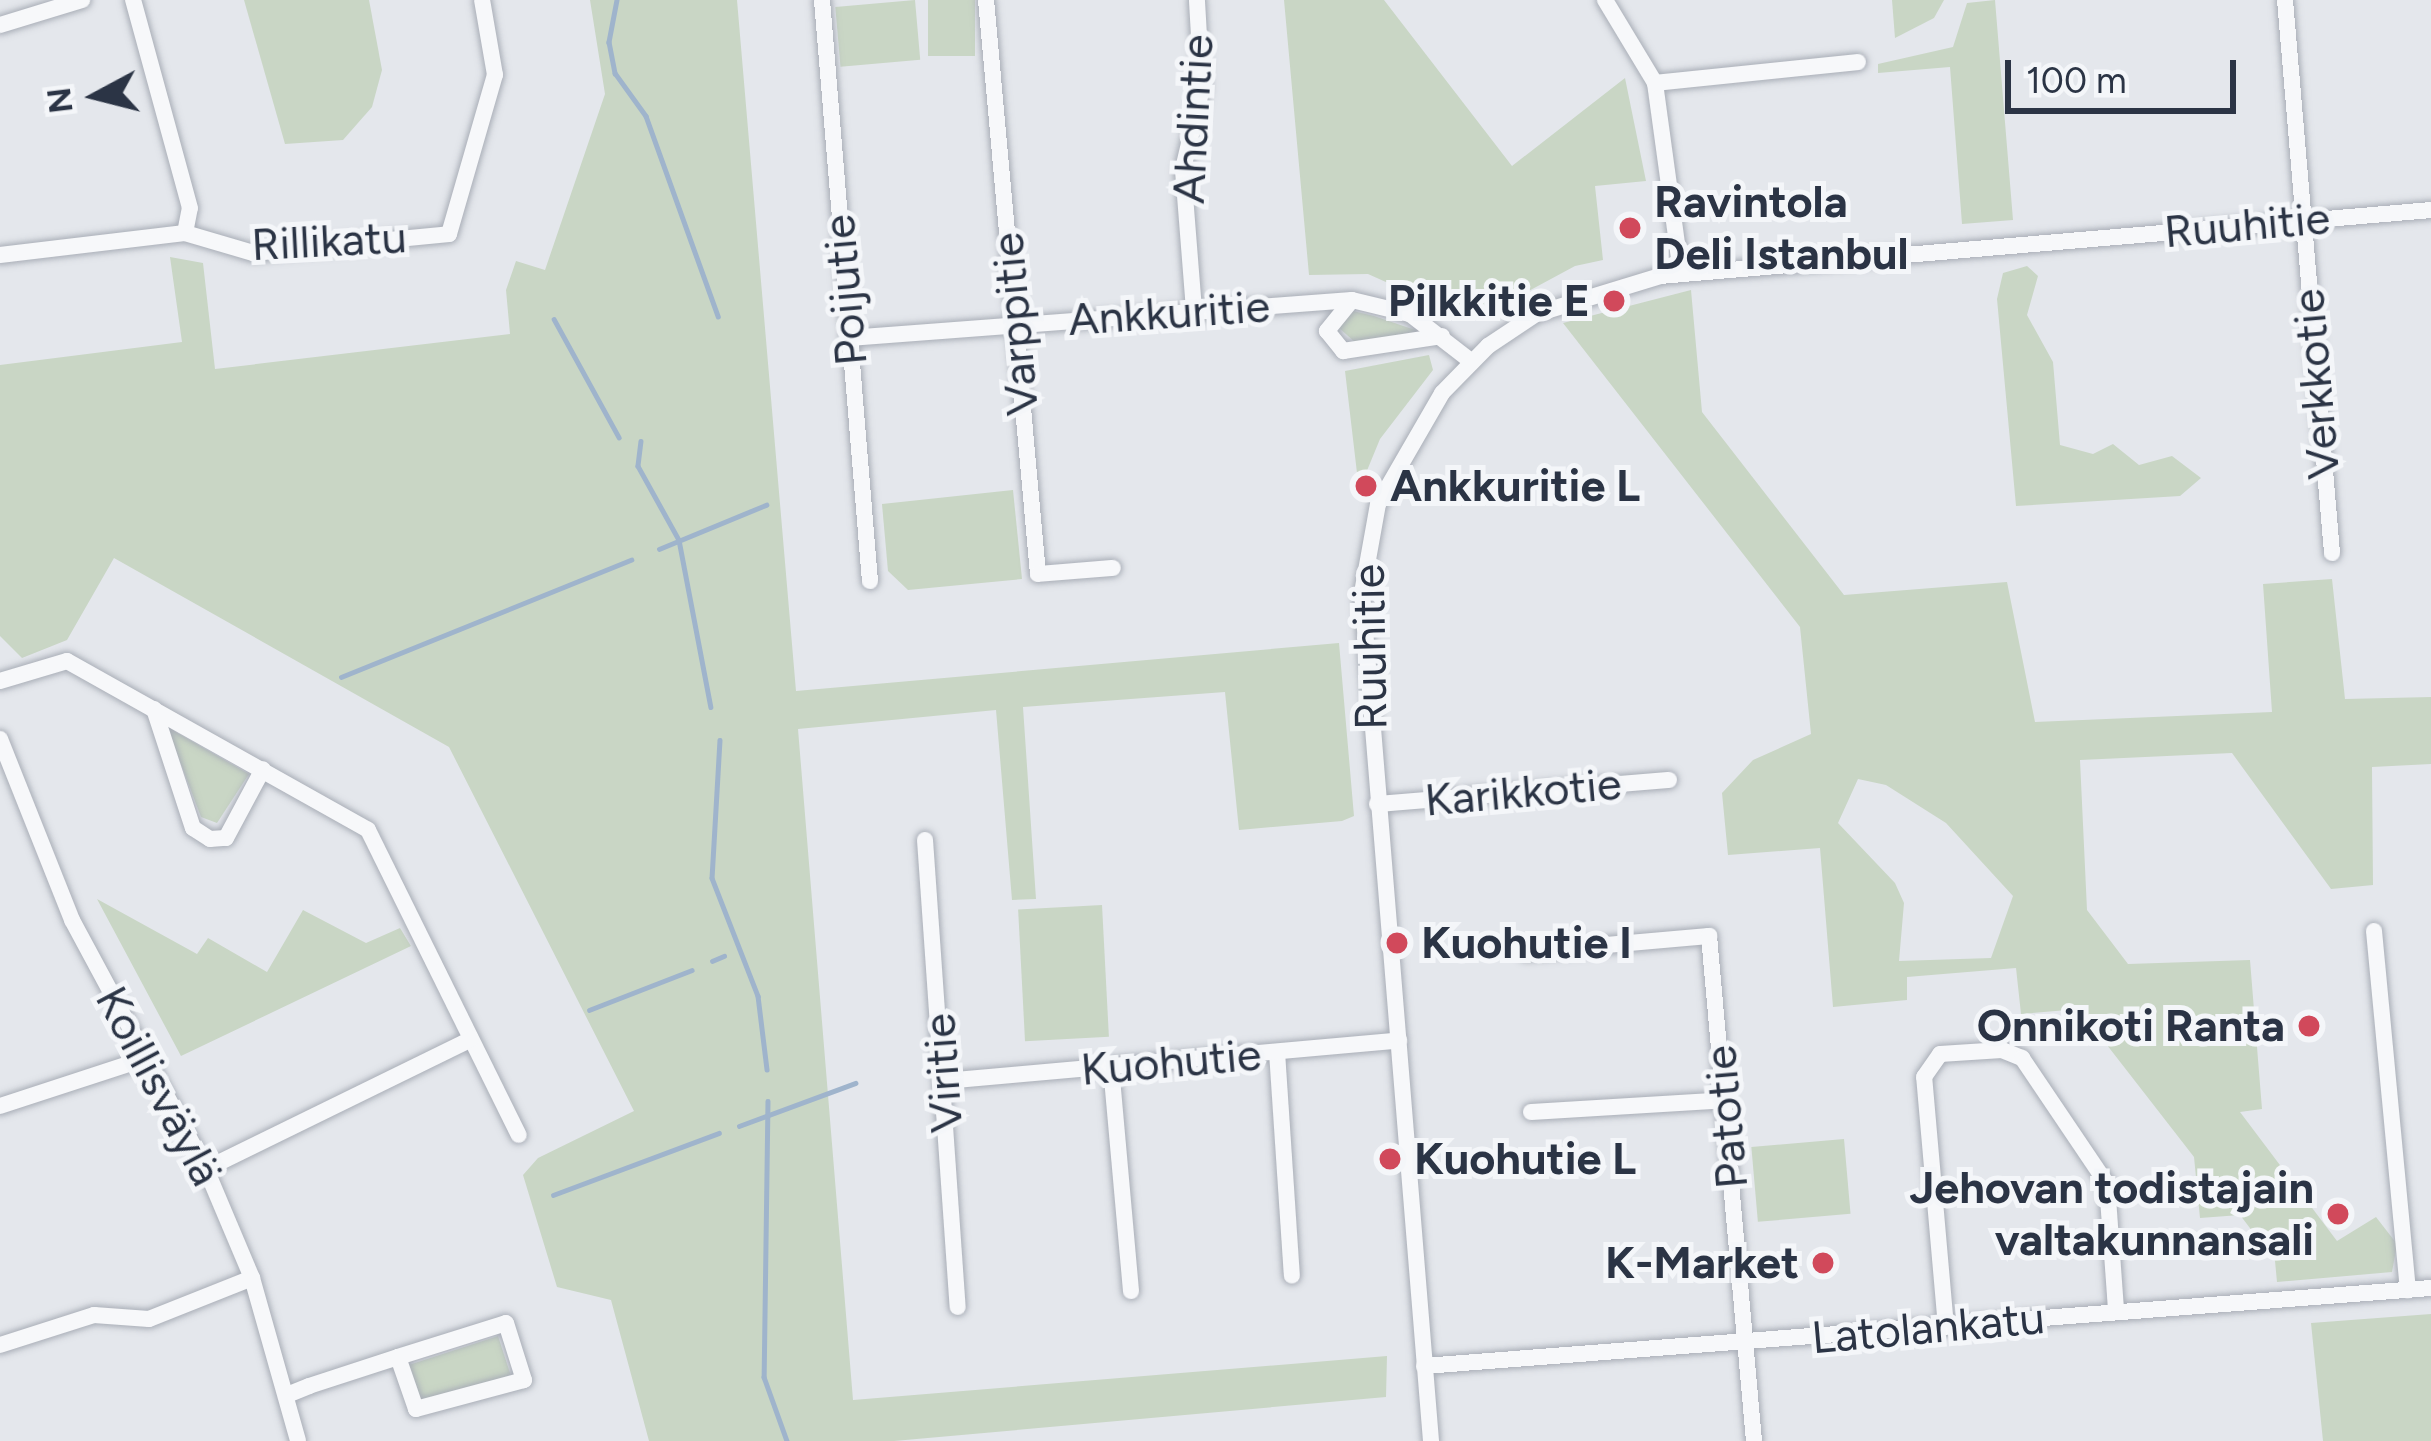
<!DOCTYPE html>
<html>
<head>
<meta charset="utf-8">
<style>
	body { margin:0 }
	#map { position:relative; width:2431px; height:1441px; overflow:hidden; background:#e4e7ec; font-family:Figtree,sans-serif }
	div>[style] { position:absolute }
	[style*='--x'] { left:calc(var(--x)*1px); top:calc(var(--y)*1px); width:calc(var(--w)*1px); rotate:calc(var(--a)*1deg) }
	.green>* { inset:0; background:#c9d6c5; transform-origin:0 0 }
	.stream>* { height:4.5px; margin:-2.25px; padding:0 2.25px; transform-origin:2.25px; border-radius:2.25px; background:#9fb4cc }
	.roads { filter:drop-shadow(0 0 3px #a9aeb7) drop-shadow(0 0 3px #a9aeb7) }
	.minor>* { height:16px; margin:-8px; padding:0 8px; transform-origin:8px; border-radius:8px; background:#f7f8fa }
	.dots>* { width:33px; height:33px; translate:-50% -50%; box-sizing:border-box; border:6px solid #f4f6f9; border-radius:50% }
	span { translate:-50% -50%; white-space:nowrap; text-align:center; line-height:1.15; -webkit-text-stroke:10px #f4f6f9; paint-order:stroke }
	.street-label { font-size:45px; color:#2b3445 }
	.poi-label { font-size:45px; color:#2b3445; font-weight:700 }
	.left { translate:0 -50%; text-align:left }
	.right { translate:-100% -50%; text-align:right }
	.north { position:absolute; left:36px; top:36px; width:120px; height:120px; -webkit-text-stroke:9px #f4f6f9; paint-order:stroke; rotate:263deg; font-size:33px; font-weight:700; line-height:48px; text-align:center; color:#2b3445 }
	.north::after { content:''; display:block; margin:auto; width:42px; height:54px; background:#2b3445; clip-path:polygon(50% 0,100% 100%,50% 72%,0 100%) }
	.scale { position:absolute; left:2005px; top:60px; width:231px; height:54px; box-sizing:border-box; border:6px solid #2b3445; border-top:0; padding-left:15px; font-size:36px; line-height:42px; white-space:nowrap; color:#2b3445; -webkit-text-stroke:9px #f4f6f9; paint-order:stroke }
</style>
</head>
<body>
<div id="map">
	<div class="green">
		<div style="clip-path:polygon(244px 0,369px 0,382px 70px,372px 107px,343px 140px,285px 144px)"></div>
		<div style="clip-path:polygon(590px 0,737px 0,796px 691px,1339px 643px,1354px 816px,1342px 821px,1239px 830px,1225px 692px,1023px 707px,1036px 899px,1012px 900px,996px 710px,798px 729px,853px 1400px,1387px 1356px,1386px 1397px,894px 1441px,649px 1441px,611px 1300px,557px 1287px,523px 1175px,538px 1158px,634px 1111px,449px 747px,114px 558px,67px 640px,22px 658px,0 636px,0 365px,182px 342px,170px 257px,203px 263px,215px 369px,510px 334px,506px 290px,516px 261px,545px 270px,605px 94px)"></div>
		<div style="left:915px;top:0;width:60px;height:80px;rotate:85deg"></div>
		<div style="left:928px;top:0;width:47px;height:56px"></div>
		<div style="clip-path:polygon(1284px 0,1384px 0,1512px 166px,1625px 78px,1646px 181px,1595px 186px,1603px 260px,1575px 266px,1473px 321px,1368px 274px,1309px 275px)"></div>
		<div style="clip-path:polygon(1892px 0,1944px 0,1934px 18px,1895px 38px)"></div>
		<div style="clip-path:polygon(1995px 0,2013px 220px,1962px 224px,1950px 67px,1878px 73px,1878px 64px,1953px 47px,1967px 3px)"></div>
		<div style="clip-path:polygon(2027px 266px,2038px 276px,2027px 315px,2053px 362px,2060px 445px,2093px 454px,2113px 444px,2139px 465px,2172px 456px,2201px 478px,2180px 496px,2016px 506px,1997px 299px,2003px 273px)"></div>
		<div style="clip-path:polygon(evenodd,1691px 290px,1702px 412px,1844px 595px,2007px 582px,2035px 722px,2272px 712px,2263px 584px,2332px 579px,2345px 699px,2431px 697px,2431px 764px,2372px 767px,2373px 885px,2331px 889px,2232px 753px,2080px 760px,2087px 910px,2128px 964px,2250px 960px,2262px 1109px,2240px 1112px,2337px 1241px,2376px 1217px,2397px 1244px,2392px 1272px,2277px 1282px,2275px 1261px,2240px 1215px,2200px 1218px,2194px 1157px,2079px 1009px,2021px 1014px,2016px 968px,1907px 977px,1907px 1000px,1833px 1007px,1820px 848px,1728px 855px,1722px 793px,1753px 760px,1811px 734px,1800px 627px,1563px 323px,1691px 290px,1858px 779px,1886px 785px,1946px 823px,2013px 896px,1991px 958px,1899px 961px,1904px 903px,1895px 883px,1838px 823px,1858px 779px)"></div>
		<div style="clip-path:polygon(1353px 311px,1374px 316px,1418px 331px,1357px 344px,1338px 327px)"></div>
		<div style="clip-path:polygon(1429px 355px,1433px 370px,1380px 439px,1359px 490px,1345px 371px)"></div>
		<div style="clip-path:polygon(1013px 490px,1022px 579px,908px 590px,888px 571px,882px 504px)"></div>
		<div style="clip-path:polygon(167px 727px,249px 774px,217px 823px,201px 817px)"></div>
		<div style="clip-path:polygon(97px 899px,197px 954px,208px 938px,267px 972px,303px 910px,366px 943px,400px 928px,411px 946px,181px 1056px)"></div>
		<div style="left:1102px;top:905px;width:132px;height:84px;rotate:87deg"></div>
		<div style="left:1844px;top:1139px;width:75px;height:93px;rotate:85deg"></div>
		<div style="clip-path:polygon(2431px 1314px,2431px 1441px,2323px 1441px,2311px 1323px)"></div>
		<div style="left:498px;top:1336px;width:41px;height:93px;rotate:72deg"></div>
	</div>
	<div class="stream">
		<div style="--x:617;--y:0;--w:43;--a:100.8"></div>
		<div style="--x:609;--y:42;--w:32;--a:79"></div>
		<div style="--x:615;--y:73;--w:53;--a:54.2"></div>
		<div style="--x:646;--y:116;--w:213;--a:70.2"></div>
		<div style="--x:554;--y:319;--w:135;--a:61.2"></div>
		<div style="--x:641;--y:441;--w:25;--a:97"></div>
		<div style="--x:638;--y:466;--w:85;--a:61"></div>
		<div style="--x:679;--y:540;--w:170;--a:79.2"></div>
		<div style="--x:659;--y:549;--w:116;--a:-22.4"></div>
		<div style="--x:341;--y:677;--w:313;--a:-22"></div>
		<div style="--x:720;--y:740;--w:138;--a:93.3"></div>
		<div style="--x:712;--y:878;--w:127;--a:68.7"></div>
		<div style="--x:758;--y:996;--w:74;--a:83"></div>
		<div style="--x:712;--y:961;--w:13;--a:-23"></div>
		<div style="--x:589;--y:1010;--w:110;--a:-21.2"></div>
		<div style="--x:768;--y:1101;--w:276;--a:90.8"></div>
		<div style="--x:764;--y:1377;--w:68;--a:70.2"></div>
		<div style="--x:739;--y:1126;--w:124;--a:-20.3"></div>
		<div style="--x:553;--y:1195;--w:177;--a:-20.5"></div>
	</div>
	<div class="roads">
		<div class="minor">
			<div style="--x:822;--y:0;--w:583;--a:85.28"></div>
			<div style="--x:986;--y:0;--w:576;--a:84.82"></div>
			<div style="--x:1038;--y:574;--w:75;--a:-4.6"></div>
			<div style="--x:1605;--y:0;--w:97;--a:58.9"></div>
			<div style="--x:1655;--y:83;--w:192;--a:82.2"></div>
			<div style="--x:2285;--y:0;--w:555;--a:85.14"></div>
			<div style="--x:0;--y:25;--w:86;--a:-17"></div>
			<div style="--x:1655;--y:83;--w:204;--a:-5.9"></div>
			<div style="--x:185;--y:233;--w:71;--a:16.4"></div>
			<div style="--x:253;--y:253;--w:197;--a:-5.5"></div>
			<div style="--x:449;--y:234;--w:166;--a:-73.9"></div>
			<div style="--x:495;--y:75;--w:76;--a:-99.8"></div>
			<div style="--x:0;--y:255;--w:186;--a:-6.8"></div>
			<div style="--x:185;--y:233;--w:25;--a:-79"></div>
			<div style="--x:190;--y:208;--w:216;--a:-105.3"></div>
			<div style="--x:1352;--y:300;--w:40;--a:129"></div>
			<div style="--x:1327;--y:331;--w:26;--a:51"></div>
			<div style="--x:1343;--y:351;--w:100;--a:-8.6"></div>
			<div style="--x:1194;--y:310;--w:141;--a:-94.5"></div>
			<div style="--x:1183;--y:169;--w:83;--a:-76.8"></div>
			<div style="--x:1202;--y:88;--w:88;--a:-93.3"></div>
			<div style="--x:849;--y:338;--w:504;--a:-4.32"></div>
			<div style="--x:1352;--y:300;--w:60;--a:13.6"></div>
			<div style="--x:1410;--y:314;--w:78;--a:37.7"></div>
			<div style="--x:0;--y:681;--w:70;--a:-16.6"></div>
			<div style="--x:67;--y:661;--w:345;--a:29.3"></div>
			<div style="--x:368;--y:830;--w:340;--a:63.7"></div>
			<div style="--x:154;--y:709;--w:125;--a:71.9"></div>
			<div style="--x:193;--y:828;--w:20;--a:33"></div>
			<div style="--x:210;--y:839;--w:16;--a:-4"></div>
			<div style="--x:226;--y:838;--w:78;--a:-61.8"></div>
			<div style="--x:0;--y:739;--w:195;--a:68.3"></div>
			<div style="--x:72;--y:920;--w:283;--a:61.7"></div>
			<div style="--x:206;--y:1169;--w:118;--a:67.1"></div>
			<div style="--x:252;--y:1278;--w:169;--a:74.2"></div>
			<div style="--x:1377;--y:804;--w:293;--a:-4.7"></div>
			<div style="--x:925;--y:840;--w:468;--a:86"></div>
			<div style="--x:2374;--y:931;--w:361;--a:84.6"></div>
			<div style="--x:1526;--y:952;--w:184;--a:-5"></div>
			<div style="--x:1709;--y:936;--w:507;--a:84.91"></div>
			<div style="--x:1277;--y:1052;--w:224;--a:86.2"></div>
			<div style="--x:1111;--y:1067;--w:225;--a:84.9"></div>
			<div style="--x:944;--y:1081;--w:457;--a:-5.1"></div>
			<div style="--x:0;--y:1106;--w:155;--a:-18.1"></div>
			<div style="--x:1531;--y:1112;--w:194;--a:-3.5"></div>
			<div style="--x:206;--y:1169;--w:295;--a:-26.1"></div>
			<div style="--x:1946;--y:1327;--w:251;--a:-95"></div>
			<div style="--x:1924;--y:1077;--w:28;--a:-55"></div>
			<div style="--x:1940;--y:1054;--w:62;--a:-3.7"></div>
			<div style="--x:2002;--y:1050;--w:22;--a:22"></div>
			<div style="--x:2022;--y:1058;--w:152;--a:56"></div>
			<div style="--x:2107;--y:1184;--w:127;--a:85.9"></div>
			<div style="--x:0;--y:1345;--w:99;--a:-17.7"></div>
			<div style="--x:94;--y:1315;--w:55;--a:4.2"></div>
			<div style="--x:149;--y:1319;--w:111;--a:-21.7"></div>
			<div style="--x:1424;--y:1366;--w:1010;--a:-4.43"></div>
			<div style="--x:287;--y:1395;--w:24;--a:-22"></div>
			<div style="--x:309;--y:1386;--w:94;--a:-18"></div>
			<div style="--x:398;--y:1357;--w:113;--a:-17.5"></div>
			<div style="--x:506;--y:1323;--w:60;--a:72.5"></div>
			<div style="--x:524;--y:1380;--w:112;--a:165"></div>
			<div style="--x:416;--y:1409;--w:55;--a:-109.1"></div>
			<div style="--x:1431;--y:1441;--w:851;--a:-94.65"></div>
			<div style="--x:1362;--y:593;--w:90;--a:-79.8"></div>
			<div style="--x:1378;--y:504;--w:128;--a:-60"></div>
			<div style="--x:1442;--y:393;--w:66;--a:-45.6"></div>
			<div style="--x:1488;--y:346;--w:58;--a:-33.7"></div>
			<div style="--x:1536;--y:314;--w:130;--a:-17"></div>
			<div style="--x:1660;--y:276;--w:774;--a:-4.89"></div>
		</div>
	</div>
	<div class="dots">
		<div style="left:1630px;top:228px;background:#d1495b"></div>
		<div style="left:1614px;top:301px;background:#d1495b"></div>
		<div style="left:1366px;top:486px;background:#d1495b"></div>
		<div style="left:1397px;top:943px;background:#d1495b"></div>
		<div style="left:2309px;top:1026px;background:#d1495b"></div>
		<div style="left:1390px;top:1159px;background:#d1495b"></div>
		<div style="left:2338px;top:1214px;background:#d1495b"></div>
		<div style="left:1823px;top:1263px;background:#d1495b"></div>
	</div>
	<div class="street-label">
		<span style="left:1193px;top:119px;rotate:-87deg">Ahdintie</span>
		<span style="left:2247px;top:225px;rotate:-5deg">Ruuhitie</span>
		<span style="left:329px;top:241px;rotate:-3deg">Rillikatu</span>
		<span style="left:845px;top:290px;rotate:-95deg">Poijutie</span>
		<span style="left:1169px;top:313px;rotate:-4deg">Ankkuritie</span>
		<span style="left:1015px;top:324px;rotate:-95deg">Varppitie</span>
		<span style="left:2316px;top:384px;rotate:-95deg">Verkkotie</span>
		<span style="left:1370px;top:647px;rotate:-91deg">Ruuhitie</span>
		<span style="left:1523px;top:792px;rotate:-5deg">Karikkotie</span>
		<span style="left:1171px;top:1062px;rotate:-5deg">Kuohutie</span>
		<span style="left:943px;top:1073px;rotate:-94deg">Viritie</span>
		<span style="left:159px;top:1086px;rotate:62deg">Koillisväylä</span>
		<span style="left:1726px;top:1117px;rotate:-95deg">Patotie</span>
		<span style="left:1928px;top:1328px;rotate:-5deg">Latolankatu</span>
	</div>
	<div class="poi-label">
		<span class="left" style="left:1654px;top:228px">Ravintola<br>Deli Istanbul</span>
		<span class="right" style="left:1590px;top:301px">Pilkkitie E</span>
		<span class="left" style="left:1390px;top:486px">Ankkuritie L</span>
		<span class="left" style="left:1421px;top:943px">Kuohutie I</span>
		<span class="right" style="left:2285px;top:1026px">Onnikoti Ranta</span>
		<span class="left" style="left:1414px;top:1159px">Kuohutie L</span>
		<span class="right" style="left:2314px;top:1214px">Jehovan todistajain<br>valtakunnansali</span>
		<span class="right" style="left:1799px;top:1263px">K-Market</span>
	</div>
	<div class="north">N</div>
	<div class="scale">100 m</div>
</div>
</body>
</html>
